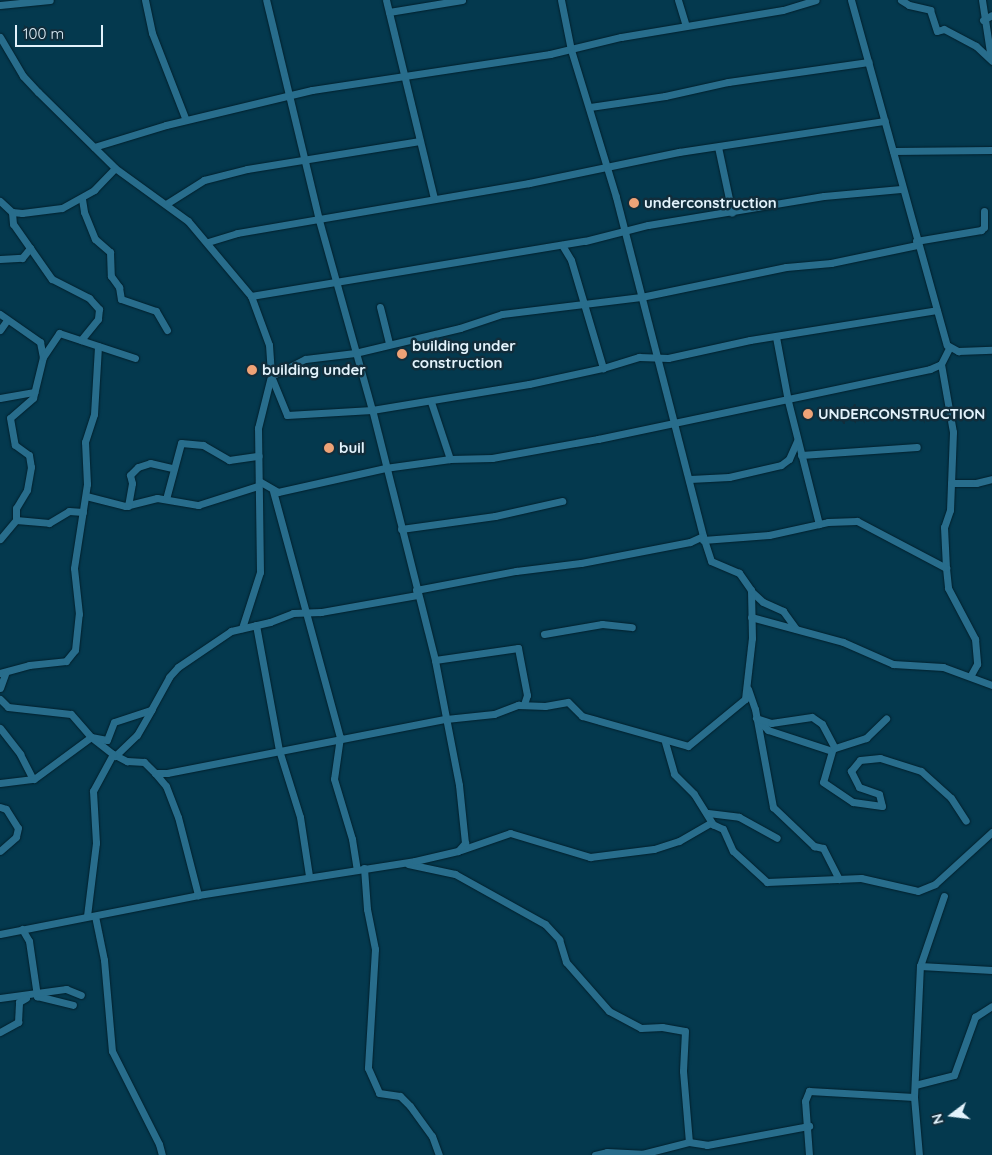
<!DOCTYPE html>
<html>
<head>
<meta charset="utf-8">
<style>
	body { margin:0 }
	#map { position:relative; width:992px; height:1155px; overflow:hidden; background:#04394e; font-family:Quicksand,sans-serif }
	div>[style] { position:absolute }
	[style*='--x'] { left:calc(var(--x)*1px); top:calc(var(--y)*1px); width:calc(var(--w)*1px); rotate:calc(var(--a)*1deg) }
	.roads { filter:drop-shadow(0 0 1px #021f2b) drop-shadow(0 0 1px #021f2b) }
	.street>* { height:7px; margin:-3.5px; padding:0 3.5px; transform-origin:3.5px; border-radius:3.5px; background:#286d8c }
	.dots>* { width:14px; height:14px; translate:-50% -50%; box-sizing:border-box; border:2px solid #112d3b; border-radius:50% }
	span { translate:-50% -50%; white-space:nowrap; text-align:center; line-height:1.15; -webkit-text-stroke:5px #112d3b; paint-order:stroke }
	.poi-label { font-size:15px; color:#e2f2fb; font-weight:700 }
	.left { translate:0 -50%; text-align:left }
	.north { position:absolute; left:927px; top:1090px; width:50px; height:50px; -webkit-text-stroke:4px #112d3b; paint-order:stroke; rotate:255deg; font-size:14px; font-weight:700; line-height:20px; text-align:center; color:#e2f2fb }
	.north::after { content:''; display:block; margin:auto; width:18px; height:22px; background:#e2f2fb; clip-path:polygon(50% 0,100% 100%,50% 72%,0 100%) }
	.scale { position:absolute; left:15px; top:25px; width:88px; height:22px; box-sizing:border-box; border:2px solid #e2f2fb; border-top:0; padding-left:6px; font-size:15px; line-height:18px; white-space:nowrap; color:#e2f2fb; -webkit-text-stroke:4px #112d3b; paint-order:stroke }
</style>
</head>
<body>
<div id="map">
	<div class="roads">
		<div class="street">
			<div style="--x:145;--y:0;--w:34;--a:78"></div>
			<div style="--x:152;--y:33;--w:93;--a:68.7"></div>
			<div style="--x:386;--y:0;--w:204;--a:76.4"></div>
			<div style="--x:678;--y:0;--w:27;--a:73"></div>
			<div style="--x:851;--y:0;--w:358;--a:74.5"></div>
			<div style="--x:947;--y:345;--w:13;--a:29"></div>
			<div style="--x:958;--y:351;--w:34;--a:-2"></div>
			<div style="--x:901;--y:0;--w:9;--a:32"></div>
			<div style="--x:909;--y:5;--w:22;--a:13"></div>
			<div style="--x:930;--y:10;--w:22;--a:72"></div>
			<div style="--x:937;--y:31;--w:7;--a:-16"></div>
			<div style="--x:944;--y:29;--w:36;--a:28"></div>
			<div style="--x:976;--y:46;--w:22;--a:43"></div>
			<div style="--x:982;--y:0;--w:60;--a:81.3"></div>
			<div style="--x:0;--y:5;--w:50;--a:-5.7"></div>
			<div style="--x:389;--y:12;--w:74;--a:-9.3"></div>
			<div style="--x:983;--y:20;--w:10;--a:-29"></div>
			<div style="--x:0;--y:37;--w:45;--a:59.5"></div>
			<div style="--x:23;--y:76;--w:22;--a:47"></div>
			<div style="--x:38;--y:92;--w:108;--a:44.6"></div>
			<div style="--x:115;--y:168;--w:90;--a:36"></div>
			<div style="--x:188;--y:221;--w:98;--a:50"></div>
			<div style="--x:251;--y:296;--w:52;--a:69.8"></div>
			<div style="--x:269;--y:345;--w:31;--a:86"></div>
			<div style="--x:271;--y:376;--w:54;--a:104"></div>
			<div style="--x:258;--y:428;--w:144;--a:89.2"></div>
			<div style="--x:260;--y:572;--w:59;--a:107.8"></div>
			<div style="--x:590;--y:107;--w:76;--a:-8.3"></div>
			<div style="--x:665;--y:96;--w:65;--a:-12.5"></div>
			<div style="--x:728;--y:82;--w:142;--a:-8.1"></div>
			<div style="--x:94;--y:147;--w:75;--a:-17"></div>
			<div style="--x:166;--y:125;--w:150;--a:-13.5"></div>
			<div style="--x:312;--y:90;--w:241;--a:-8.6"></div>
			<div style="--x:550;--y:54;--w:73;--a:-13.5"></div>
			<div style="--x:621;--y:37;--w:164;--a:-9.5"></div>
			<div style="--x:783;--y:10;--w:34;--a:-17"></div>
			<div style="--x:718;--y:147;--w:67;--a:78"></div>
			<div style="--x:893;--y:151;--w:99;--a:-0.6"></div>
			<div style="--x:82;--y:199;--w:13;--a:81"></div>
			<div style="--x:84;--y:212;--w:29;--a:68"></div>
			<div style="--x:95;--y:239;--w:20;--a:41"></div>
			<div style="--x:110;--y:252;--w:24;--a:88"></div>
			<div style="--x:111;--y:276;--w:14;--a:54"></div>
			<div style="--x:119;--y:287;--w:12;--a:81"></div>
			<div style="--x:121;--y:299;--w:37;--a:19"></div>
			<div style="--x:156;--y:311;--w:22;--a:60"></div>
			<div style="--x:0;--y:201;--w:16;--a:43"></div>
			<div style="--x:12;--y:212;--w:10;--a:6"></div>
			<div style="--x:22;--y:213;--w:40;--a:-7.1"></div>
			<div style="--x:62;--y:208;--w:37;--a:-29"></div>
			<div style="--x:94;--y:190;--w:30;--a:-46"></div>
			<div style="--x:166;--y:204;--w:45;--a:-32.3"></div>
			<div style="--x:204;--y:180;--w:44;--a:-14.3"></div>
			<div style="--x:247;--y:169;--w:175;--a:-9.2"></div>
			<div style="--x:916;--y:241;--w:66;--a:-9.6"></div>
			<div style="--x:981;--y:230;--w:4;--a:-45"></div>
			<div style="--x:984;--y:227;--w:16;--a:-90"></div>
			<div style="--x:208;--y:242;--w:30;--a:-17"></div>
			<div style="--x:237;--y:233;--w:296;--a:-9.7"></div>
			<div style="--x:529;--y:183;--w:153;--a:-11.7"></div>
			<div style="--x:679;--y:152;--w:208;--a:-8.6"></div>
			<div style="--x:562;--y:245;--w:17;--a:59"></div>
			<div style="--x:571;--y:260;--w:113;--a:73.5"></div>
			<div style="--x:917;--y:245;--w:88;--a:168.2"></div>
			<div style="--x:831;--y:263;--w:45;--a:174.9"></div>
			<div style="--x:786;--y:267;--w:148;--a:168.3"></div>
			<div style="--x:641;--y:297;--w:140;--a:173"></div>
			<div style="--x:502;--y:314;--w:44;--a:161.6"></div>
			<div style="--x:460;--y:328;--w:108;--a:166.6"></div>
			<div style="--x:355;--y:353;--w:50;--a:173.2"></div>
			<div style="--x:305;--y:359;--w:38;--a:153"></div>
			<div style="--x:271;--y:376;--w:42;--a:67.7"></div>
			<div style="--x:287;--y:415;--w:85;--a:-3.4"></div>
			<div style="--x:372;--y:410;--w:159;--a:-9.4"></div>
			<div style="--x:529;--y:384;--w:76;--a:-12.2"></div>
			<div style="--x:603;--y:368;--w:38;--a:-17"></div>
			<div style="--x:639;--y:357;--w:29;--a:2"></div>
			<div style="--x:668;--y:358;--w:84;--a:-12.4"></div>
			<div style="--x:750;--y:340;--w:189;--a:-9.1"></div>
			<div style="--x:30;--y:248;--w:38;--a:55"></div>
			<div style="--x:52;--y:279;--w:42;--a:27.2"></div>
			<div style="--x:89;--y:298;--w:15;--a:48"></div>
			<div style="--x:99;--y:309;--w:10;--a:96"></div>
			<div style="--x:98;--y:319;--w:27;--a:129"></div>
			<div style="--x:0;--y:259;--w:22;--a:-3"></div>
			<div style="--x:22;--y:258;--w:13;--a:-51"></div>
			<div style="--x:30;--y:248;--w:29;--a:-125"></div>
			<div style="--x:13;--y:224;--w:12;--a:-95"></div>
			<div style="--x:251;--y:296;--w:338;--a:-9.4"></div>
			<div style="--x:585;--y:241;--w:65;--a:-14.3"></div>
			<div style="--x:648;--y:225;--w:178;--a:-9.4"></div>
			<div style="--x:824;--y:196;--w:77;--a:-5.2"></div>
			<div style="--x:380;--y:307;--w:38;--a:76"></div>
			<div style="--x:0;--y:314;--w:49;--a:35"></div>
			<div style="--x:40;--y:342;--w:15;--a:79"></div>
			<div style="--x:43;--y:357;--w:42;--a:103.7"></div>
			<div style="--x:33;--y:398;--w:30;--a:139"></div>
			<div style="--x:10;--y:418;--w:27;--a:80"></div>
			<div style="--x:15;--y:445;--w:17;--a:36"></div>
			<div style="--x:29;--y:455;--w:12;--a:81"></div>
			<div style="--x:31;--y:467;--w:23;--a:100"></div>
			<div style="--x:27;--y:490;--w:21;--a:121"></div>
			<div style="--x:16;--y:508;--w:12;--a:90"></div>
			<div style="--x:16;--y:520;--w:25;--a:130"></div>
			<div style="--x:0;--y:330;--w:12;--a:-55"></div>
			<div style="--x:776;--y:337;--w:65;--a:79.4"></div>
			<div style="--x:788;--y:401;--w:127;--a:75.9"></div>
			<div style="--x:43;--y:357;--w:29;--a:-56"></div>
			<div style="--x:59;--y:333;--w:80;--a:18.2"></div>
			<div style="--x:941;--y:364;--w:69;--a:80"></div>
			<div style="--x:953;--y:432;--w:78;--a:92.2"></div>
			<div style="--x:950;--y:510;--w:18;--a:109"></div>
			<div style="--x:944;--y:527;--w:41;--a:87.2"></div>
			<div style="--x:946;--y:568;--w:20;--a:84"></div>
			<div style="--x:948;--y:588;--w:58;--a:62.1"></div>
			<div style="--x:975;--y:639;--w:25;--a:85"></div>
			<div style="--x:977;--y:664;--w:13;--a:119"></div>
			<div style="--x:0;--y:398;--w:35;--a:-10"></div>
			<div style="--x:431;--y:402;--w:60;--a:71.6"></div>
			<div style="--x:801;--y:455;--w:116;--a:-3.9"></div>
			<div style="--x:690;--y:479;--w:39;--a:-3"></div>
			<div style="--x:729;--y:477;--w:53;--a:-13"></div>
			<div style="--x:781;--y:465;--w:10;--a:-37"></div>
			<div style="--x:789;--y:459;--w:20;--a:-66"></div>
			<div style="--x:259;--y:481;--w:22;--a:30"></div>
			<div style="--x:278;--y:492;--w:110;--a:-12.6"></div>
			<div style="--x:385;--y:468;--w:66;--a:-7.9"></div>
			<div style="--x:450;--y:459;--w:42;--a:-1.4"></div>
			<div style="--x:492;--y:458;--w:108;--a:-10.2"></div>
			<div style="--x:598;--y:439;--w:339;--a:-11.9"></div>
			<div style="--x:930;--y:369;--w:12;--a:-24"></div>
			<div style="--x:941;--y:364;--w:18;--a:-63"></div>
			<div style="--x:951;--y:483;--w:25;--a:0"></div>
			<div style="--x:976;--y:483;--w:16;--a:-14"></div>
			<div style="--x:273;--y:491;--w:255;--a:74.8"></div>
			<div style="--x:340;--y:737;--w:42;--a:98.1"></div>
			<div style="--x:334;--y:779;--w:63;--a:73.3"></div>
			<div style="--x:352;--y:839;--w:30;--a:81"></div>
			<div style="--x:86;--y:496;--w:40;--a:14.4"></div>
			<div style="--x:125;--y:506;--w:33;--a:-14"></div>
			<div style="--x:157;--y:498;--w:42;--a:9.7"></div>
			<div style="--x:198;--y:505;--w:63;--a:-17.6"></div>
			<div style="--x:166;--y:499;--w:58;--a:-75"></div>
			<div style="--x:181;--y:443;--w:22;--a:5"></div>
			<div style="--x:203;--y:445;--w:30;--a:30"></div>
			<div style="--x:229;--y:460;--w:30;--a:-8"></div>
			<div style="--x:128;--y:506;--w:23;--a:-80"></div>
			<div style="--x:132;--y:483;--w:8;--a:-104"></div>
			<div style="--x:130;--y:475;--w:11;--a:-45"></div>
			<div style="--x:138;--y:467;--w:13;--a:-18"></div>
			<div style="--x:150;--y:463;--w:23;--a:13"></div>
			<div style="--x:16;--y:520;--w:33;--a:5"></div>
			<div style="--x:49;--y:523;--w:23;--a:-31"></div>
			<div style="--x:69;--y:511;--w:14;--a:4"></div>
			<div style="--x:401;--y:529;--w:95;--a:-7.9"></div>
			<div style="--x:495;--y:516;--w:69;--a:-12.6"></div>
			<div style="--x:703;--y:540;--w:66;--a:-4.3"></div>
			<div style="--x:769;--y:535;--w:60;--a:-12.4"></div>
			<div style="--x:828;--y:522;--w:29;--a:-2"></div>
			<div style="--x:857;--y:521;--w:101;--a:27.8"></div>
			<div style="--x:416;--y:590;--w:102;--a:-10.8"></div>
			<div style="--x:516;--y:571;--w:65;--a:-7"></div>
			<div style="--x:581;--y:563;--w:111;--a:-10.9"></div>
			<div style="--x:690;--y:542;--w:14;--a:-25"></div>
			<div style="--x:703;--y:536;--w:350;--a:-104.4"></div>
			<div style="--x:616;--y:197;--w:154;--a:-107"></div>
			<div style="--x:571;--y:50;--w:51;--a:-101.3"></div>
			<div style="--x:751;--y:591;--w:16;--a:43"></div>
			<div style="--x:763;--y:602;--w:22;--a:24"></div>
			<div style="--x:783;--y:611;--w:22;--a:54"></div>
			<div style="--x:751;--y:617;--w:95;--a:15.2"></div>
			<div style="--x:843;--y:642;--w:55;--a:23.7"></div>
			<div style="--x:893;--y:664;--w:50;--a:3.4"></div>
			<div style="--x:943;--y:667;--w:52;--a:20.2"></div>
			<div style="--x:256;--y:625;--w:127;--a:79.6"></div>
			<div style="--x:279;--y:750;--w:70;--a:72.6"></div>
			<div style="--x:300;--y:817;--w:60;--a:81.3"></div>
			<div style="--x:544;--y:634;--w:59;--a:-9.8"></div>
			<div style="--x:602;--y:624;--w:30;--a:6"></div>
			<div style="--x:435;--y:660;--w:84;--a:-8.2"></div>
			<div style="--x:518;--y:648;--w:48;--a:79.2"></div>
			<div style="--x:527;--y:695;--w:9;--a:108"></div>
			<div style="--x:0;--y:673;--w:30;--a:-15"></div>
			<div style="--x:29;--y:665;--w:37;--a:-6"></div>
			<div style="--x:66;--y:661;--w:14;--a:-51"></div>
			<div style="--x:75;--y:650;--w:36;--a:-84"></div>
			<div style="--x:79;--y:614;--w:46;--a:-96.2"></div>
			<div style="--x:74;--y:568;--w:85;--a:-81.2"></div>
			<div style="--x:87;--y:484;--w:42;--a:-92.7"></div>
			<div style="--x:85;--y:442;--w:29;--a:-72"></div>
			<div style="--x:94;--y:414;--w:68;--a:-86.6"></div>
			<div style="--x:0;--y:688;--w:15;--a:-70"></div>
			<div style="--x:748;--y:689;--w:21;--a:71"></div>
			<div style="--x:755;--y:709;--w:100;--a:79.6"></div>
			<div style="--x:773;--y:807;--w:57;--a:43.6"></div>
			<div style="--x:814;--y:846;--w:9;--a:13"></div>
			<div style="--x:823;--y:848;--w:35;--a:63"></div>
			<div style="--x:0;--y:699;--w:11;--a:45"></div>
			<div style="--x:8;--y:707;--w:63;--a:6.3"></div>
			<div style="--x:71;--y:714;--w:30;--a:49"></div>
			<div style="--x:91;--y:737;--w:28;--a:38"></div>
			<div style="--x:113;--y:754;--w:16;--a:27"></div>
			<div style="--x:127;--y:761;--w:17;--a:3"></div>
			<div style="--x:144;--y:762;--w:16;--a:45"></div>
			<div style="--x:155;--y:773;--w:17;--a:50"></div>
			<div style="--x:166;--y:786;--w:33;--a:69"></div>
			<div style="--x:178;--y:817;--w:81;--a:75.6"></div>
			<div style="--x:756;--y:718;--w:17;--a:45"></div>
			<div style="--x:768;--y:730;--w:67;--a:18.2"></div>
			<div style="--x:832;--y:751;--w:32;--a:106"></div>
			<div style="--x:823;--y:782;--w:36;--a:34"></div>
			<div style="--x:853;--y:802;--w:29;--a:8"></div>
			<div style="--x:882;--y:806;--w:12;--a:-104"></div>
			<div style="--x:879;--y:794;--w:21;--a:-161"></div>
			<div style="--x:859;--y:787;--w:18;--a:-117"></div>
			<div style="--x:851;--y:771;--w:14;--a:-51"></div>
			<div style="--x:860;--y:760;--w:20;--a:-6"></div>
			<div style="--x:880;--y:758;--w:43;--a:17.6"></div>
			<div style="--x:921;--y:771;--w:40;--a:42"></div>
			<div style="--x:951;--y:798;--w:27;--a:57"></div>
			<div style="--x:759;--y:719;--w:13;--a:18"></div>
			<div style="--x:771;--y:723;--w:41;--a:-8.3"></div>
			<div style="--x:812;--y:717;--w:12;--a:35"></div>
			<div style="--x:822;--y:724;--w:27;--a:62"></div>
			<div style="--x:835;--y:748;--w:33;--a:-18"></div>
			<div style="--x:866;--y:738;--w:28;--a:-44"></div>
			<div style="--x:0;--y:728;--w:33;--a:52"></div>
			<div style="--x:20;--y:754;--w:28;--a:63"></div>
			<div style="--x:665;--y:742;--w:33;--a:74"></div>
			<div style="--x:674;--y:774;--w:28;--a:45"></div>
			<div style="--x:694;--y:794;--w:36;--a:58"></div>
			<div style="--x:115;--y:756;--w:30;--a:-44"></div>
			<div style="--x:137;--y:735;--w:30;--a:-60"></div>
			<div style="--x:155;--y:773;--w:12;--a:0"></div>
			<div style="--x:167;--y:773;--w:284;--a:-11"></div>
			<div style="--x:446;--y:719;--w:48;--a:-5.9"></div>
			<div style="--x:494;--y:714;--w:26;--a:-21"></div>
			<div style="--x:518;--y:705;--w:27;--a:2"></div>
			<div style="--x:545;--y:706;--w:23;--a:-10"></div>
			<div style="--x:568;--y:702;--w:20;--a:45"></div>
			<div style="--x:582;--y:716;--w:110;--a:15.8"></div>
			<div style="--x:688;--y:746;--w:74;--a:-39.5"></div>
			<div style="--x:745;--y:699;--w:61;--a:-83.5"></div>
			<div style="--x:752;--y:638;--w:48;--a:-91.2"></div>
			<div style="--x:751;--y:590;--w:21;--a:-125"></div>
			<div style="--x:739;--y:573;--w:30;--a:-157"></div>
			<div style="--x:711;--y:561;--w:26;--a:-108"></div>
			<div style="--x:0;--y:783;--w:34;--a:-7"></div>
			<div style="--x:34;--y:779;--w:71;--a:-36.4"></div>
			<div style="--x:91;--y:737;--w:16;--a:11"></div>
			<div style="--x:107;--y:740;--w:19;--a:-69"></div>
			<div style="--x:114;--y:722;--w:39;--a:-18"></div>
			<div style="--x:151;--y:710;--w:38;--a:-61"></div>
			<div style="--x:169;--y:677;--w:13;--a:-48"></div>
			<div style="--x:178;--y:667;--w:64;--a:-34.2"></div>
			<div style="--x:231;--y:631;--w:40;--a:-13"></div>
			<div style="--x:270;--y:622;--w:25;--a:-21"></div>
			<div style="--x:293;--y:613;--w:28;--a:-2"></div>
			<div style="--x:321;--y:612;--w:97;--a:-10"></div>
			<div style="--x:0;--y:807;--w:6;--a:18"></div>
			<div style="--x:6;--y:809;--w:22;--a:58"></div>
			<div style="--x:18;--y:828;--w:9;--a:103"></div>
			<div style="--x:16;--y:837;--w:21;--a:139"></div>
			<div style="--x:708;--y:813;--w:31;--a:7"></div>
			<div style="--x:739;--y:817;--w:43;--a:28.9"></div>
			<div style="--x:461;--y:850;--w:52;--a:-19.1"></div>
			<div style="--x:510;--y:833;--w:84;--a:16.7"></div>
			<div style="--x:590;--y:857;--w:64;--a:-7.1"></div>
			<div style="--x:654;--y:849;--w:26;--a:-18"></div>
			<div style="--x:679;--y:841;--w:36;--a:-30"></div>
			<div style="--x:710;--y:823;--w:14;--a:25"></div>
			<div style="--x:723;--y:829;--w:24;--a:66"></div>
			<div style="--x:733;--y:851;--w:46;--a:42.4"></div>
			<div style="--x:767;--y:882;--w:94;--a:-2.4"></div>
			<div style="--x:861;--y:878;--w:58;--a:12.8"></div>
			<div style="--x:918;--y:891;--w:18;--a:-22"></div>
			<div style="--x:935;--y:884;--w:77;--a:-42.4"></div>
			<div style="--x:408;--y:864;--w:48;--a:12"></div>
			<div style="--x:455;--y:874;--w:103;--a:29.1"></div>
			<div style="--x:545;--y:924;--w:21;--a:47"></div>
			<div style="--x:559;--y:939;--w:24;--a:73"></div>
			<div style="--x:566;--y:962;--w:65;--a:48.7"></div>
			<div style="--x:609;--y:1011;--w:36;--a:28"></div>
			<div style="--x:641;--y:1028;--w:21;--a:-3"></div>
			<div style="--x:662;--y:1027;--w:23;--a:10"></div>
			<div style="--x:685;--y:1031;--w:40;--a:92.9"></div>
			<div style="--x:683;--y:1071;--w:71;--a:85.2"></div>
			<div style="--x:364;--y:868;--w:41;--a:85.8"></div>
			<div style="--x:367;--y:909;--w:41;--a:78.7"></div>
			<div style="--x:375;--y:949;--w:119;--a:93.4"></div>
			<div style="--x:368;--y:1068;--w:27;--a:66"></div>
			<div style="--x:379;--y:1093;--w:21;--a:8"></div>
			<div style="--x:400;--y:1096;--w:14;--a:45"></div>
			<div style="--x:410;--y:1106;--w:37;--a:54"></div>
			<div style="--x:432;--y:1136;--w:20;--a:70"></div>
			<div style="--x:87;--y:916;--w:74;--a:-83"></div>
			<div style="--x:96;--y:843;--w:52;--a:-93.3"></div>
			<div style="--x:93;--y:791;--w:42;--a:-61.6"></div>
			<div style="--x:95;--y:916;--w:45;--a:78.4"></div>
			<div style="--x:104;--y:960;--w:91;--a:85"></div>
			<div style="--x:112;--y:1051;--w:104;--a:63.2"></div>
			<div style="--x:159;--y:1144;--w:11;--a:75"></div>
			<div style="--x:22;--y:929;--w:14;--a:60"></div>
			<div style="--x:29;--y:941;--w:56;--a:81.7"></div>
			<div style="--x:37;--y:996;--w:37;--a:14"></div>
			<div style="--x:0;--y:934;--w:202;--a:-11.1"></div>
			<div style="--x:198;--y:895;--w:220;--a:-8.9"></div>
			<div style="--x:415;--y:861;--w:44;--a:-13.1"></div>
			<div style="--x:458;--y:851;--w:11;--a:-49"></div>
			<div style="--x:465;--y:843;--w:58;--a:-95.9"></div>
			<div style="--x:459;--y:785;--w:127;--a:-100.9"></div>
			<div style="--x:435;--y:660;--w:258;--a:-104.1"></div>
			<div style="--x:372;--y:410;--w:197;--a:-105.6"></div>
			<div style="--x:319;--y:220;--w:226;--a:-103.5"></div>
			<div style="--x:920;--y:966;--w:74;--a:-71.1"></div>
			<div style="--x:0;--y:998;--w:67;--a:-7.8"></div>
			<div style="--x:66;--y:989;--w:16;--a:22"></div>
			<div style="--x:0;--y:1032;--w:21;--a:-29"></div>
			<div style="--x:18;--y:1022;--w:20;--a:-87"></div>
			<div style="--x:19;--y:1002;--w:8;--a:-30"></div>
			<div style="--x:915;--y:1085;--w:40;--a:-14.4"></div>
			<div style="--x:954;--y:1075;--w:62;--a:-70.1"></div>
			<div style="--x:975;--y:1017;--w:20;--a:-33"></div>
			<div style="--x:914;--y:1097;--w:131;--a:-87.4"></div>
			<div style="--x:920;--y:966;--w:72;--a:3.2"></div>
			<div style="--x:595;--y:1155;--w:12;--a:-14"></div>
			<div style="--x:607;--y:1152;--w:35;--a:3"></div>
			<div style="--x:642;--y:1154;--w:49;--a:-14.3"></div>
			<div style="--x:689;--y:1142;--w:18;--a:9"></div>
			<div style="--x:707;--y:1145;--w:104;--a:-10.6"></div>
			<div style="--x:809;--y:1155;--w:54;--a:-94.2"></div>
			<div style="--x:805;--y:1101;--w:11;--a:-68"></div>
			<div style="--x:809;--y:1091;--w:105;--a:3.3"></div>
			<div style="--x:914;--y:1097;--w:58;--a:85.1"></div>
		</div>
	</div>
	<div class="dots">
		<div style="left:634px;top:203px;background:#efa377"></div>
		<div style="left:402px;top:354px;background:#efa377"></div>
		<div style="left:252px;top:370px;background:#efa377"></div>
		<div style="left:808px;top:414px;background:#efa377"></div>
		<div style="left:329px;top:448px;background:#efa377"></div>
	</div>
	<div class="poi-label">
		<span class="left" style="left:644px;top:203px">underconstruction</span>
		<span class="left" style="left:412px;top:354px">building under<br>construction</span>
		<span class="left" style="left:262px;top:370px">building under</span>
		<span class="left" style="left:818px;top:414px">UNDERCONSTRUCTION</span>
		<span class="left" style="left:339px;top:448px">buil</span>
	</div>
	<div class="north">N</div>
	<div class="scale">100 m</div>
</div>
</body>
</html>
